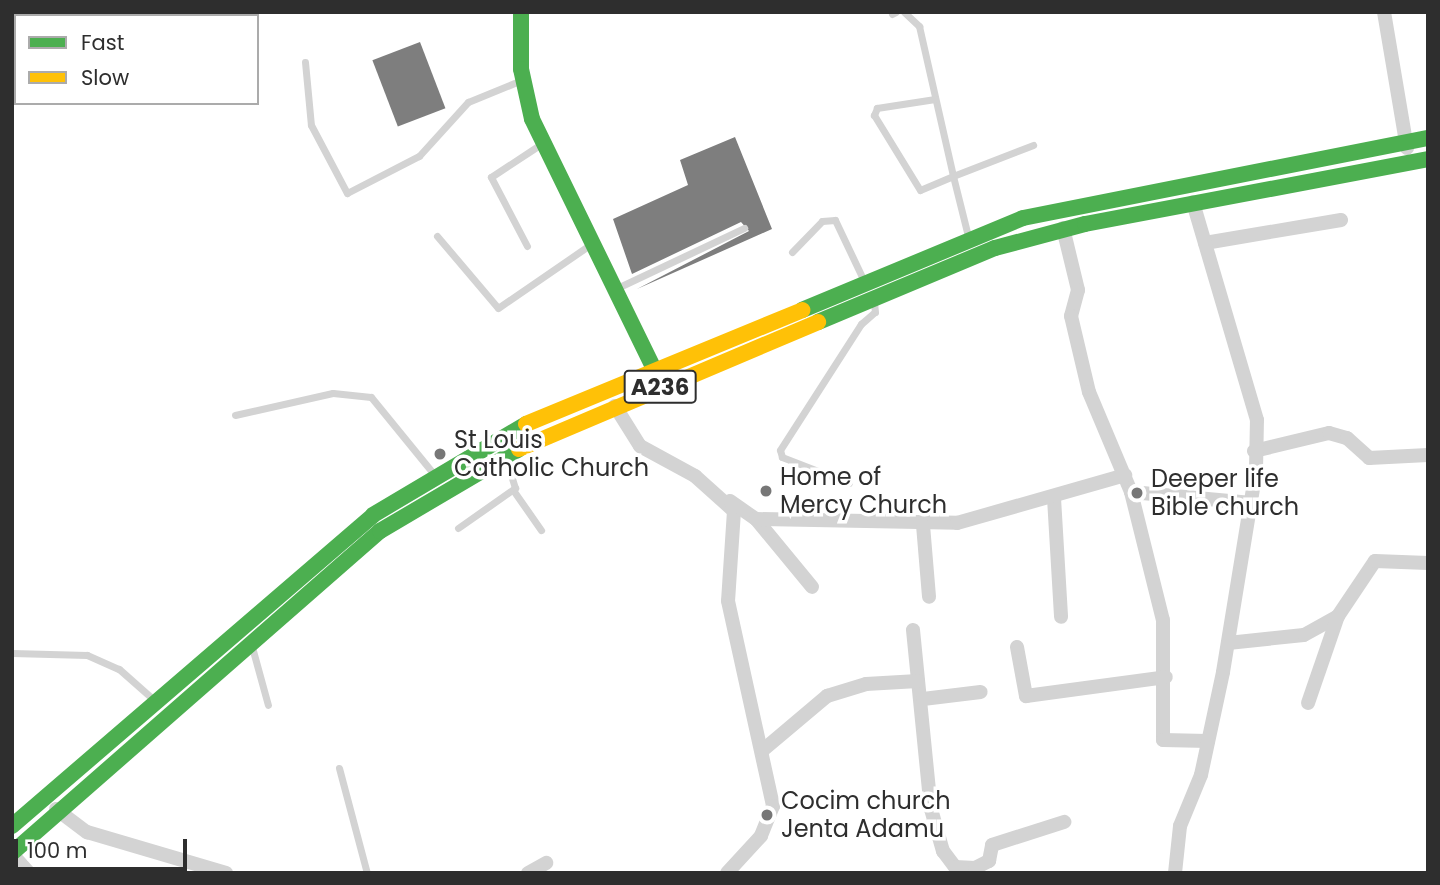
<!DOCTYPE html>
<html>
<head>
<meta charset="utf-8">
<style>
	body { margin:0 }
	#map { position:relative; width:1440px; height:885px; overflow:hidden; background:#fff; font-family:Poppins,sans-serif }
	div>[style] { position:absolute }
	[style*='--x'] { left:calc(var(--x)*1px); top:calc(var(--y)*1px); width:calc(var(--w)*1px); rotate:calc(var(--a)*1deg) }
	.building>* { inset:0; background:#7e7e7e; transform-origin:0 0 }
	.lane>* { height:7px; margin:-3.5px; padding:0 3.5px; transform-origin:3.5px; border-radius:3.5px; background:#d3d3d3 }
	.street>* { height:14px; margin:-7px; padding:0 7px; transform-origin:7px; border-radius:7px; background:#d3d3d3 }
	.fast>* { height:16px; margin:-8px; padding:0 8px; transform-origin:8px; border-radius:8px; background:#4caf50 }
	.slow>* { height:16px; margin:-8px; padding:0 8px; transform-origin:8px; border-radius:8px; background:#ffc107 }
	.dots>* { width:19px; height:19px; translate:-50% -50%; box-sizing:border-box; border:4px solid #fff; border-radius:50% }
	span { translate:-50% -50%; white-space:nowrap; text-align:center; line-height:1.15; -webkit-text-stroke:7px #fff; paint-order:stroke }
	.shield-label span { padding:2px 5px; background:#fff; border:2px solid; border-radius:5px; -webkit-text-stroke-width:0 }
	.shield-label { font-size:23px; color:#2e2e2e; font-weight:700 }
	.poi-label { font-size:24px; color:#2e2e2e }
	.left { translate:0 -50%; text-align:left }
	.frame { position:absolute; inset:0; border:14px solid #2e2e2e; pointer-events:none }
	.legend { position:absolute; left:14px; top:14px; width:245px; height:91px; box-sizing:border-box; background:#fff; border:2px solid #ababab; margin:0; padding:9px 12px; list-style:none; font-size:21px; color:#2e2e2e }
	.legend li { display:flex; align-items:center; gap:14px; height:35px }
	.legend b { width:35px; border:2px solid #ababab }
	.scale { position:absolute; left:14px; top:839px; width:173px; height:32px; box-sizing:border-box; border:4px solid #2e2e2e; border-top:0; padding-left:9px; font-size:21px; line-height:24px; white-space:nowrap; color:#2e2e2e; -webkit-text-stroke:5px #fff; paint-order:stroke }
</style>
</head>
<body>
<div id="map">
	<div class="building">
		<div style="left:420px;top:42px;width:71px;height:51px;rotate:69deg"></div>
		<div style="clip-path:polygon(735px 137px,772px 229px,637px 289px,749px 231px,741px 222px,632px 274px,613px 219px,688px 185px,680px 160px)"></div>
	</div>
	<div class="lane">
		<div style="--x:904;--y:12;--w:21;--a:43"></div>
		<div style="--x:919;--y:26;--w:154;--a:77.2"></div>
		<div style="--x:953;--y:176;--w:86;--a:-21.2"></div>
		<div style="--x:892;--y:14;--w:4;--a:-27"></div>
		<div style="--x:305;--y:62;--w:63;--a:84.6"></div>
		<div style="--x:311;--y:125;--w:77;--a:62.1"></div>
		<div style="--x:347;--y:193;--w:81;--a:-27.2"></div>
		<div style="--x:419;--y:156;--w:73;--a:-47.8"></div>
		<div style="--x:468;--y:102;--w:58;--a:-22.2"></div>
		<div style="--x:935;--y:99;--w:59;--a:171.2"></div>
		<div style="--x:877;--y:108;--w:8;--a:113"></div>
		<div style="--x:874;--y:115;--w:88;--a:58.5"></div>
		<div style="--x:920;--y:190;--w:36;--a:-23"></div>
		<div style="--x:953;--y:176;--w:62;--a:76"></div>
		<div style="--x:437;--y:236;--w:94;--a:49.7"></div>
		<div style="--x:498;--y:308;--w:113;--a:-34.5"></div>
		<div style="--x:527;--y:246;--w:78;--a:-117.6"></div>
		<div style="--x:491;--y:177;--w:60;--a:-33.4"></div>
		<div style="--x:792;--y:252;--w:43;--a:-45.9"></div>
		<div style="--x:822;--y:221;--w:13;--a:-4"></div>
		<div style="--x:835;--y:220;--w:65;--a:64.6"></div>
		<div style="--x:615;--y:289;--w:143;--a:-25.3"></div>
		<div style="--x:235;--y:415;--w:100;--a:-12.7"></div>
		<div style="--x:333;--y:393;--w:38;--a:6"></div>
		<div style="--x:371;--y:397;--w:98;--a:50.8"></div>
		<div style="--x:849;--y:483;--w:72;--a:-158.8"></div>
		<div style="--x:782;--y:457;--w:7;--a:-106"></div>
		<div style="--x:780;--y:450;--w:150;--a:-57.3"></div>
		<div style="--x:861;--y:324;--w:18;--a:-41"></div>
		<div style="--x:875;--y:312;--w:10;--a:-96"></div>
		<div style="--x:513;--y:490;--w:49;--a:55"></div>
		<div style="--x:458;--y:528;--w:70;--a:-35.1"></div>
		<div style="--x:515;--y:488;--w:27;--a:-107"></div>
		<div style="--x:252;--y:647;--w:60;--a:74.6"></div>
		<div style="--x:12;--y:653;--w:75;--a:1.5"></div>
		<div style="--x:87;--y:655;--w:35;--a:24"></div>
		<div style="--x:119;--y:669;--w:45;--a:41.4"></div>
		<div style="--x:339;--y:768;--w:109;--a:75.1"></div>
	</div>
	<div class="street">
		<div style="--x:1384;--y:12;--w:138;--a:80.4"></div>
		<div style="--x:1063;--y:228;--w:64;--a:76.4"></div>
		<div style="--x:1078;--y:290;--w:27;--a:105"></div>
		<div style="--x:1071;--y:316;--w:78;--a:76.7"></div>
		<div style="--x:1089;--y:392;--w:108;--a:67.2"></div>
		<div style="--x:1131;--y:492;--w:132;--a:76"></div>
		<div style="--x:1163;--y:620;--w:120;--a:90"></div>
		<div style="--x:1163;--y:740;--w:45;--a:1.3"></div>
		<div style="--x:1205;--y:243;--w:138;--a:-9.6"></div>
		<div style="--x:615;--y:406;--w:47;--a:58"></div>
		<div style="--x:640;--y:446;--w:63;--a:28.6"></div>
		<div style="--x:695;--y:476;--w:52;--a:41.9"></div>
		<div style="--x:734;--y:511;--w:90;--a:93.8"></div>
		<div style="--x:728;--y:601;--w:210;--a:77.6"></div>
		<div style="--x:773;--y:806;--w:32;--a:112"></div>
		<div style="--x:761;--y:836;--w:50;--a:132.6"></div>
		<div style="--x:1254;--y:451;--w:77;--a:-13.5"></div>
		<div style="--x:1329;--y:433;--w:19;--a:16"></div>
		<div style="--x:1347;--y:438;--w:30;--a:42"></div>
		<div style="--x:1369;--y:458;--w:59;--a:-2.9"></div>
		<div style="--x:1131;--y:492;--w:121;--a:5.2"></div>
		<div style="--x:1054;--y:498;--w:119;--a:86.6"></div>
		<div style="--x:730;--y:501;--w:32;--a:35"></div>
		<div style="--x:756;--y:519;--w:88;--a:50.5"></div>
		<div style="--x:756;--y:519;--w:201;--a:1.1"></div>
		<div style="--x:957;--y:523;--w:175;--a:-15.9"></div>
		<div style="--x:923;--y:525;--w:72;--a:85.2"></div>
		<div style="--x:913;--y:630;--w:180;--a:84.3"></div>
		<div style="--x:931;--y:809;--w:44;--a:74.1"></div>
		<div style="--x:943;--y:851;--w:20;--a:53"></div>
		<div style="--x:955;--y:867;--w:20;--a:3"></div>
		<div style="--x:975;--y:868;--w:16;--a:-27"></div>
		<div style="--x:989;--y:861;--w:16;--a:-79"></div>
		<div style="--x:992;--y:845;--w:76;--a:-17.7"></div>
		<div style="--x:1228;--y:643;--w:76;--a:-6"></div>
		<div style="--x:1304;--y:635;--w:39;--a:-29"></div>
		<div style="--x:1338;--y:616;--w:66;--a:-56.1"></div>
		<div style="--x:1375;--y:561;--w:53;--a:2.2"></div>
		<div style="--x:1017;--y:647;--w:50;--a:79.6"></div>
		<div style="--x:1026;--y:696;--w:141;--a:-7.7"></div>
		<div style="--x:923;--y:699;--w:58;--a:-6.9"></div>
		<div style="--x:1308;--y:703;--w:92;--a:-71"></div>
		<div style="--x:763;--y:750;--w:84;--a:-40.2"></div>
		<div style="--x:827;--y:696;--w:41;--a:-17.1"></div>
		<div style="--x:866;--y:684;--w:52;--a:-3.3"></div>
		<div style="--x:56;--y:809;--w:39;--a:37"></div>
		<div style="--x:87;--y:832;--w:145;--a:16.4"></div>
		<div style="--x:12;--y:854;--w:25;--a:48"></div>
		<div style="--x:528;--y:873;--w:21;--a:-29"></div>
		<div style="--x:1175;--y:873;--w:47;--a:-83.9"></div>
		<div style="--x:1180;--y:826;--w:55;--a:-67.6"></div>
		<div style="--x:1201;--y:775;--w:105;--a:-77.9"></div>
		<div style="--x:1223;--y:672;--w:205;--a:-80.7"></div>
		<div style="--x:1256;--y:470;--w:50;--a:-88.9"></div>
		<div style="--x:1257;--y:420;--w:227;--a:-106.4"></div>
	</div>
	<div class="fast">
		<div style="--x:521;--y:12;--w:57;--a:90"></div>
		<div style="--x:521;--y:69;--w:51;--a:77.6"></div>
		<div style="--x:532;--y:119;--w:278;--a:64"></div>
		<div style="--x:802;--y:310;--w:239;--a:-22.6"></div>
		<div style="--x:1023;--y:218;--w:413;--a:-11.2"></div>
		<div style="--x:818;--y:322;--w:192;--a:-22.7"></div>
		<div style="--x:995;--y:248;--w:93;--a:-14.9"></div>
		<div style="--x:1085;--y:224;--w:349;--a:-10.7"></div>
		<div style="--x:12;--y:826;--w:476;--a:-40.7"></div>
		<div style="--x:373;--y:515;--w:178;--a:-30.7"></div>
		<div style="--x:12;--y:853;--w:489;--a:-41.2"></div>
		<div style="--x:380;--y:531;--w:161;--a:-30.5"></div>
	</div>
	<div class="slow">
		<div style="--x:526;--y:424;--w:299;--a:-22.4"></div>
		<div style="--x:519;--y:449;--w:325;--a:-23"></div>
	</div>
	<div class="dots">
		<div style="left:440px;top:454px;background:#777"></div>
		<div style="left:766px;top:491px;background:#777"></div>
		<div style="left:1137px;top:493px;background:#777"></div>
		<div style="left:767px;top:815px;background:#777"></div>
	</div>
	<div class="shield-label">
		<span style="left:660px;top:387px">A236</span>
	</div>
	<div class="poi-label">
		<span class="left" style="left:454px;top:454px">St Louis<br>Catholic Church</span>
		<span class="left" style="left:780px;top:491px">Home of<br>Mercy Church</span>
		<span class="left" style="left:1151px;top:493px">Deeper life<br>Bible church</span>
		<span class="left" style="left:781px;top:815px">Cocim church<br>Jenta Adamu</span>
	</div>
	<div class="frame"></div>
	<ul class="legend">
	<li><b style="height:9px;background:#4caf50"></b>Fast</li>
	<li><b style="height:9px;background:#ffc107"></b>Slow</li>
	</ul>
	<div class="scale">100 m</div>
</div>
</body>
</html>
